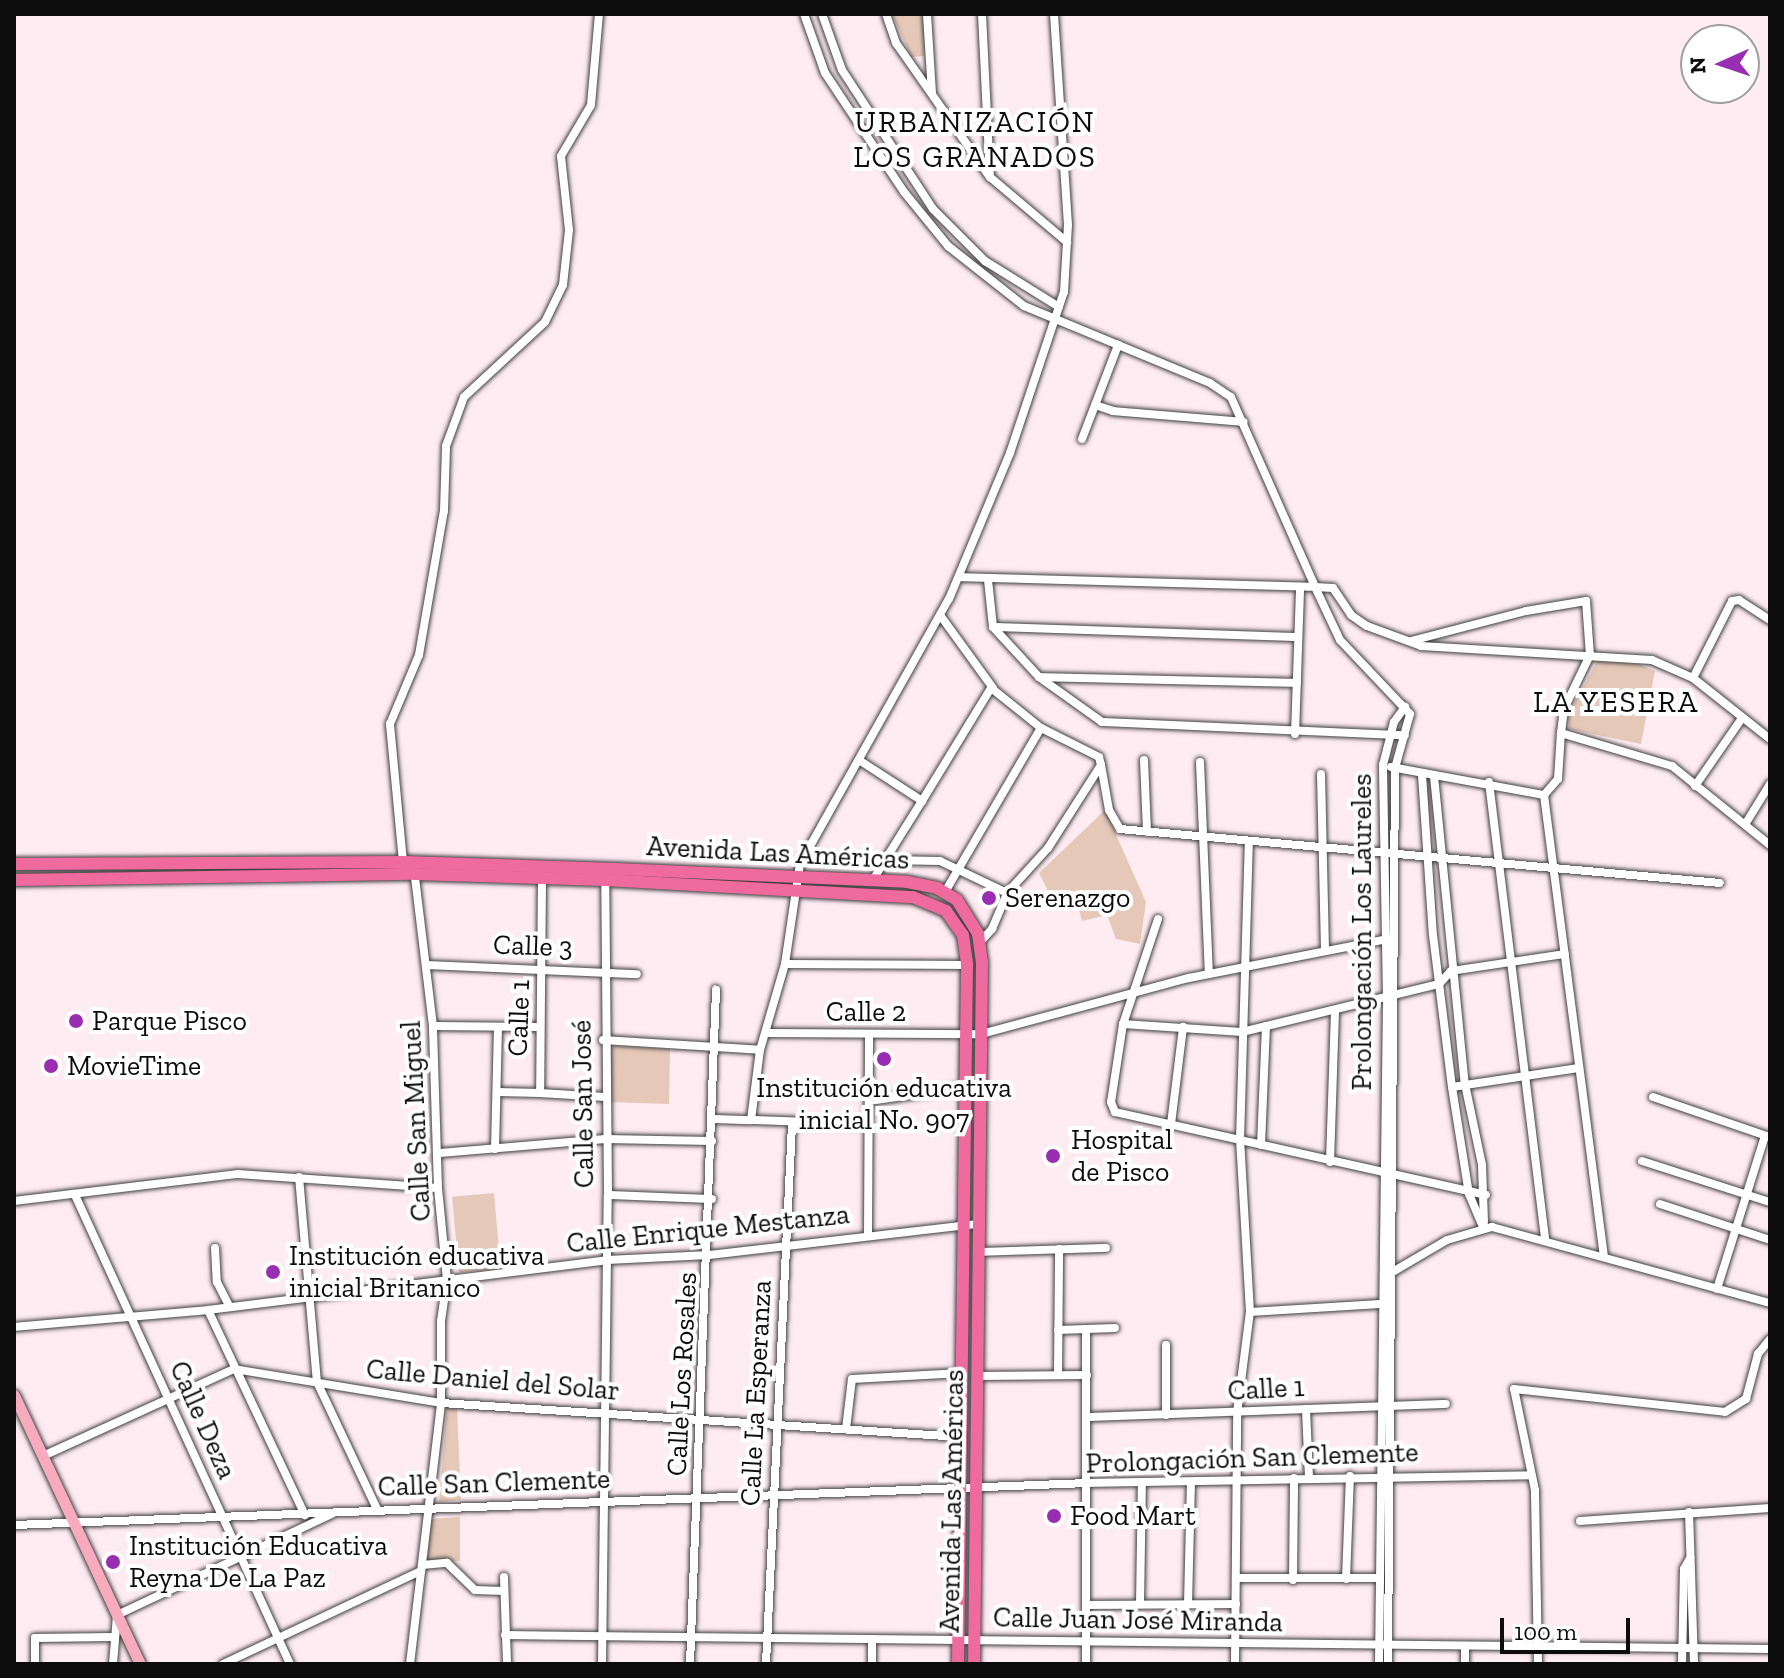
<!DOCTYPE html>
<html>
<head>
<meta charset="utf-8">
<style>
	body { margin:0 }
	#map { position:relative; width:1784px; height:1678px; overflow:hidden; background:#feecf2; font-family:"Zilla Slab",serif }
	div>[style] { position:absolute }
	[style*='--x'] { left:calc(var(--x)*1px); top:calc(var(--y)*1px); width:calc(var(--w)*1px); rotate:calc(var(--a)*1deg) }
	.green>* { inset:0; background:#e5c8b8; transform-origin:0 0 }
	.roads { filter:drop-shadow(0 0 2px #3f3f3f) drop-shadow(0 0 2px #3f3f3f) }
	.street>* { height:8px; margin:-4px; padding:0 4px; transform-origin:4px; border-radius:4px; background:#fff }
	.secondary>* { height:11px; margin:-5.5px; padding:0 5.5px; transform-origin:5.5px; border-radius:5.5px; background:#f9abbe }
	.primary>* { height:12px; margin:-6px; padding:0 6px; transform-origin:6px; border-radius:6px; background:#ef6a9d }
	.dots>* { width:22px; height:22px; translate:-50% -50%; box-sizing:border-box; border:4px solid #fff; border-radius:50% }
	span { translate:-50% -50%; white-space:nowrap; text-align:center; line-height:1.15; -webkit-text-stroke:8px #fff; paint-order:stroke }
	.street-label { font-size:28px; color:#0c0c0c }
	.poi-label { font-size:28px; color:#0c0c0c }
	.left { translate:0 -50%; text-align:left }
	.neighbourhood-label { font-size:30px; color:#0c0c0c; letter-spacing:2px }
	.frame { position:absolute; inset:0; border:16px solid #0c0c0c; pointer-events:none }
	.north { position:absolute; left:1680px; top:24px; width:80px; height:80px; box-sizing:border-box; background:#fff; border:2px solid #9e9e9e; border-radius:50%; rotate:267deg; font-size:22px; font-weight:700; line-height:32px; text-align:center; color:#0c0c0c }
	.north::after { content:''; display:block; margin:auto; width:28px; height:36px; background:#9a2eb2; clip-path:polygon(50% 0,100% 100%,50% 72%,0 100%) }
	.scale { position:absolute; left:1500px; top:1618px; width:130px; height:36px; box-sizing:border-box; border:4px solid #0c0c0c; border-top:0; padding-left:10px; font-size:24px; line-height:28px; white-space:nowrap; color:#0c0c0c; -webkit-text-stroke:6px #fff; paint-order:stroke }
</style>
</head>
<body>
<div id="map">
	<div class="green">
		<div style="clip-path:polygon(892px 14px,924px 14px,924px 56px,911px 57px)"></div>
		<div style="clip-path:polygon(1597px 661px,1638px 664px,1655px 671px,1641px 744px,1569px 729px,1568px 715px)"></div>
		<div style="clip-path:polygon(1105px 810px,1146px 902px,1140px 944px,1116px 939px,1107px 915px,1082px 921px,1074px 891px,1051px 897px,1039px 873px)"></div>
		<div style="clip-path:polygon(615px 1046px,670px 1049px,669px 1104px,609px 1102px,610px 1050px)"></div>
		<div style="left:494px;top:1193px;width:76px;height:42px;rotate:85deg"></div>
		<div style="clip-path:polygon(447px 1406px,457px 1407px,461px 1500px,439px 1502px)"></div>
		<div style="clip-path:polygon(460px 1517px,460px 1561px,427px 1562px,431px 1519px)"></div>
	</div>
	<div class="roads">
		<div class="street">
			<div style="--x:804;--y:14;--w:63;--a:70.4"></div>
			<div style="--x:825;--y:73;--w:143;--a:56.4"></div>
			<div style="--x:904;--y:192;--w:70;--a:50.8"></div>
			<div style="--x:948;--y:246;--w:97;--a:38.3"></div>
			<div style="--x:1024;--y:306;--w:201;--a:22.5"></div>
			<div style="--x:1210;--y:383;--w:25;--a:34"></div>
			<div style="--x:1231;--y:397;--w:208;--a:66.1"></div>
			<div style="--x:1315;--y:587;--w:18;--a:3"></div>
			<div style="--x:1333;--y:588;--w:32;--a:56"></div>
			<div style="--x:1351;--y:615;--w:19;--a:35"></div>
			<div style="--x:1367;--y:626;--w:58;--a:20.3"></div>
			<div style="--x:1421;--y:646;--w:231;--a:3.5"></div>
			<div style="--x:1652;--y:660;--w:45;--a:23.7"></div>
			<div style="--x:1693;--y:678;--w:98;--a:38.4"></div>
			<div style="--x:822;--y:14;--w:59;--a:70.3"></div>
			<div style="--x:842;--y:70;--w:166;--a:56.8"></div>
			<div style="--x:933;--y:209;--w:74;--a:45"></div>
			<div style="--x:985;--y:261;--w:87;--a:31.9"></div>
			<div style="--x:886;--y:14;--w:31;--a:71"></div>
			<div style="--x:896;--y:43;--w:164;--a:55"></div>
			<div style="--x:990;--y:177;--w:101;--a:40.2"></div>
			<div style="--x:927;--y:14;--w:79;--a:86.4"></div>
			<div style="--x:982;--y:14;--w:163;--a:87.2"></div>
			<div style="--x:1095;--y:405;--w:19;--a:18"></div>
			<div style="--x:1113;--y:411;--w:131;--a:4.8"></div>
			<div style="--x:1082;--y:439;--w:101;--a:-69"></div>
			<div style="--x:959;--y:577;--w:356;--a:1.6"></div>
			<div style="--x:1315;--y:587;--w:59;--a:64.7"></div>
			<div style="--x:1340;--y:640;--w:102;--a:46.6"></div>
			<div style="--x:1410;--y:714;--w:56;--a:105.5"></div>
			<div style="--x:1395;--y:768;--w:896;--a:90.45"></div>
			<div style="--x:988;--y:580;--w:47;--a:83.9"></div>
			<div style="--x:993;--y:627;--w:68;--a:47.4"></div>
			<div style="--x:1039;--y:677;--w:77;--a:35.5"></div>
			<div style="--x:1102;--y:722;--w:303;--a:2.5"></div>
			<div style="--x:940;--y:615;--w:90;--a:54"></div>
			<div style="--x:993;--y:627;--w:305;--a:1.9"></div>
			<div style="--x:1411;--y:641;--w:119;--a:-14.6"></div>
			<div style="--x:1526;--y:611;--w:61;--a:-9.5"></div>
			<div style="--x:1586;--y:601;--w:54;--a:85.8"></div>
			<div style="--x:1590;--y:655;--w:60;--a:115.7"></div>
			<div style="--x:1564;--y:709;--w:24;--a:97"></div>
			<div style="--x:1039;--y:677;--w:258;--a:1.3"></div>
			<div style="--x:1693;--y:678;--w:86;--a:-63.1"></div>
			<div style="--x:1732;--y:601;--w:7;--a:-8"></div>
			<div style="--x:1739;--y:600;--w:37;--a:33"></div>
			<div style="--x:1295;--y:734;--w:145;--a:-88"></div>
			<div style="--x:1144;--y:760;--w:72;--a:87.6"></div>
			<div style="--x:862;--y:762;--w:72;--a:33"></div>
			<div style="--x:1200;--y:762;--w:212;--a:87.6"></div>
			<div style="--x:1101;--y:765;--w:46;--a:79.9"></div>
			<div style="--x:1109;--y:810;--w:22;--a:60"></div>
			<div style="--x:1120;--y:829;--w:602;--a:5.14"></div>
			<div style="--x:1391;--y:767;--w:156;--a:10.4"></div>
			<div style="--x:1544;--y:795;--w:21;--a:-49"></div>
			<div style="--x:1558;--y:779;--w:46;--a:-86.3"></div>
			<div style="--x:1561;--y:733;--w:116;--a:16.6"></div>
			<div style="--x:1672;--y:766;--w:126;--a:38.9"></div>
			<div style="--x:1321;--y:774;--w:176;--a:88.7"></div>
			<div style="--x:1422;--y:775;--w:160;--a:86.1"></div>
			<div style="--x:1433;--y:935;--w:153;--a:82.9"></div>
			<div style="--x:1452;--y:1087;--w:108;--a:81"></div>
			<div style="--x:1469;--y:1194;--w:36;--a:67"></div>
			<div style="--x:1434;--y:776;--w:310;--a:84.3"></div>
			<div style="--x:1465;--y:1084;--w:83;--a:78.1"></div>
			<div style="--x:1482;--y:1165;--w:57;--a:88"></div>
			<div style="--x:1489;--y:782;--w:462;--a:83"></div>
			<div style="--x:1695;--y:786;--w:83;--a:-55.3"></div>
			<div style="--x:1544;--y:795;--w:465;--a:82.6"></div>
			<div style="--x:1746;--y:823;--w:46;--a:-58.4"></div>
			<div style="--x:805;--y:857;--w:80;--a:2.1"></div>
			<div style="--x:885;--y:860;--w:55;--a:1"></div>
			<div style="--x:940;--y:861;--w:74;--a:25.5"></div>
			<div style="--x:1007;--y:893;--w:61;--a:-47.7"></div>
			<div style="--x:1048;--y:848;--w:98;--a:-57.4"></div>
			<div style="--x:1101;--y:765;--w:8;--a:-104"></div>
			<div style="--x:1099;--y:757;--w:65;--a:-153.4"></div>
			<div style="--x:1041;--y:728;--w:64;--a:-141.3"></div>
			<div style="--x:991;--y:688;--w:132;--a:121.4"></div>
			<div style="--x:922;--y:801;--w:70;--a:122.1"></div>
			<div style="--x:885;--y:860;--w:23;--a:121"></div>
			<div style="--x:403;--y:862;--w:139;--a:-95.4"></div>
			<div style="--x:390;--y:724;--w:75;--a:-67.2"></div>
			<div style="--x:419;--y:655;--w:146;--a:-80.2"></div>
			<div style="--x:444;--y:511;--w:65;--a:-88.2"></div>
			<div style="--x:446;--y:446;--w:52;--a:-69.8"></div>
			<div style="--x:464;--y:397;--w:110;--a:-42.8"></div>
			<div style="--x:545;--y:322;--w:41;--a:-64.1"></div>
			<div style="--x:563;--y:285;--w:55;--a:-83.8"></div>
			<div style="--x:569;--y:230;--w:74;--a:-96.2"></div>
			<div style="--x:561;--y:156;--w:59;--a:-59.5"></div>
			<div style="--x:591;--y:105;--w:91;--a:-85"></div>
			<div style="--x:542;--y:878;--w:215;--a:90.5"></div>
			<div style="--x:540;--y:1093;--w:65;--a:3.5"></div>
			<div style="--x:945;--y:892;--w:190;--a:-59.7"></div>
			<div style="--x:1158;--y:919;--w:111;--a:108.4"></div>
			<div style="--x:1123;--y:1024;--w:79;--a:98.7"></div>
			<div style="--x:1111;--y:1102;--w:11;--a:68"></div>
			<div style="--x:1115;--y:1112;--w:380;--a:12.6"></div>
			<div style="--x:980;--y:942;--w:18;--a:-47"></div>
			<div style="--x:992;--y:929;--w:39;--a:-67"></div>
			<div style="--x:785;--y:964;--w:182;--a:0.3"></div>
			<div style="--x:427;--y:965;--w:210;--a:2.5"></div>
			<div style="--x:1123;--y:1024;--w:119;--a:3.8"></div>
			<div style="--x:1242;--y:1032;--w:203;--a:-13.7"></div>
			<div style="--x:1439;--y:984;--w:18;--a:-47"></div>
			<div style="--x:1451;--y:971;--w:115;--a:-8.5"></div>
			<div style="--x:433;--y:1026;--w:105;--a:0.5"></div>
			<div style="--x:766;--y:1033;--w:215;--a:0.3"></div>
			<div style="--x:981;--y:1034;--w:215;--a:-15.1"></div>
			<div style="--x:1189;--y:978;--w:203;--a:-11.1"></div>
			<div style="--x:603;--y:1040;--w:157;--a:3.6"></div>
			<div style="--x:1452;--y:1087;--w:128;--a:-8.5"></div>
			<div style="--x:498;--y:1092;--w:42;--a:1.4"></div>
			<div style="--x:1653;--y:1097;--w:124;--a:18.9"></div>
			<div style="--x:869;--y:1101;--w:97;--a:-8.3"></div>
			<div style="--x:714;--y:1119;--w:37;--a:2"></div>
			<div style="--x:751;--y:1120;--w:71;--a:-82.7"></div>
			<div style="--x:760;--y:1050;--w:90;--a:-73.8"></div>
			<div style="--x:785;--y:964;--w:101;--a:-81.5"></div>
			<div style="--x:800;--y:864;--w:304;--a:-60.7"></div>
			<div style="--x:949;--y:599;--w:158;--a:-67.3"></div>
			<div style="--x:1010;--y:453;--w:170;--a:-71.5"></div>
			<div style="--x:1064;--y:292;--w:67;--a:-86.6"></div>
			<div style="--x:1068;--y:225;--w:211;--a:-93.8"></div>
			<div style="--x:751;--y:1120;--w:117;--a:2"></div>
			<div style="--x:1171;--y:1124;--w:98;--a:-82.9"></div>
			<div style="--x:1261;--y:1145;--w:119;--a:-87.6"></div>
			<div style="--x:495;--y:1149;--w:122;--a:-88.6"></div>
			<div style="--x:440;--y:1153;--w:166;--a:-4.8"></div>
			<div style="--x:605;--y:1139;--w:107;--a:1.1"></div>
			<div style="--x:1642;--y:1161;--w:134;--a:17.8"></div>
			<div style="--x:1330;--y:1162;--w:151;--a:-88.1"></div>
			<div style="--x:299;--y:1177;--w:206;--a:85"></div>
			<div style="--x:317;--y:1382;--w:140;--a:64.7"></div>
			<div style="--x:75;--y:1195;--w:516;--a:65.37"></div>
			<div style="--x:608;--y:1195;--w:104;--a:2.2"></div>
			<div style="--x:14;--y:1201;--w:226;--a:-6.9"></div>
			<div style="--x:238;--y:1174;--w:200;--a:4"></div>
			<div style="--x:1660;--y:1204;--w:116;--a:18.1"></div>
			<div style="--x:868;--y:1235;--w:200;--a:-89.7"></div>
			<div style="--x:215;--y:1248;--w:34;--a:87"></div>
			<div style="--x:217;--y:1282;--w:28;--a:63"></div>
			<div style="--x:978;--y:1252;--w:128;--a:-1.8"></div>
			<div style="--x:1389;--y:1274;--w:67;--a:-30.4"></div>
			<div style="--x:1447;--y:1240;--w:47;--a:-16.1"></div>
			<div style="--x:1492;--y:1227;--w:288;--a:15.3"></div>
			<div style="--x:1717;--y:1289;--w:160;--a:-72.6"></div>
			<div style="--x:208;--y:1310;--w:227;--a:64.7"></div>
			<div style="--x:1250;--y:1312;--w:130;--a:-3.5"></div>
			<div style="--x:14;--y:1327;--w:195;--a:-5"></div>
			<div style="--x:208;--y:1310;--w:402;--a:-7.1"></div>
			<div style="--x:607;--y:1260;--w:102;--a:-2.8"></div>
			<div style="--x:709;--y:1255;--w:271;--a:-6.6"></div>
			<div style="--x:1058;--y:1330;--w:57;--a:-2"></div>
			<div style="--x:1058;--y:1375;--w:126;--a:-89.5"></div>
			<div style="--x:977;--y:1376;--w:110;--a:-0.5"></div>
			<div style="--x:1306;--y:1409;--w:69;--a:87.5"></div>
			<div style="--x:1166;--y:1415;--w:70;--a:-90"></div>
			<div style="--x:1087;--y:1417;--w:359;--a:-2.1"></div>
			<div style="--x:846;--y:1429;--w:50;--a:-83.2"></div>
			<div style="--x:852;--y:1379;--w:110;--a:-3.1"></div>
			<div style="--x:43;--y:1456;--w:210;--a:-24.5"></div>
			<div style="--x:234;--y:1369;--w:210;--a:9.3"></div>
			<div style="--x:441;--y:1403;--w:521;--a:3.74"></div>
			<div style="--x:1689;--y:1512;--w:152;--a:88.1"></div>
			<div style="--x:1580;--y:1521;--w:190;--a:-3.9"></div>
			<div style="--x:14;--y:1525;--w:1075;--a:-2.24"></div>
			<div style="--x:1088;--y:1483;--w:441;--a:-1"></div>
			<div style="--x:422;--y:1565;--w:25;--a:-5"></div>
			<div style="--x:447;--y:1563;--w:39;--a:44"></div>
			<div style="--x:475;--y:1590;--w:29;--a:2"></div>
			<div style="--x:504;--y:1577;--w:87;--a:88"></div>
			<div style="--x:1236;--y:1578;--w:143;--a:0"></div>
			<div style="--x:1346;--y:1579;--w:103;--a:-87.8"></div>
			<div style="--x:1293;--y:1580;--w:102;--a:-89.4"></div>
			<div style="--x:1140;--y:1604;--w:122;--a:-89.1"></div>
			<div style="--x:1188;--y:1604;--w:120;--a:-88.6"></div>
			<div style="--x:1087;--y:1605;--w:149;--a:-0.4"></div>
			<div style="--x:505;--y:1635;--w:1265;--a:0.63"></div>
			<div style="--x:872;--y:1639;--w:25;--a:90"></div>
			<div style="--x:35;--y:1664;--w:26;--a:-90"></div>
			<div style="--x:35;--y:1638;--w:78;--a:-0.7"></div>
			<div style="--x:113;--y:1664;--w:49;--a:-85.3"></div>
			<div style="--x:117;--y:1615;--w:238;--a:-25.2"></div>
			<div style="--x:223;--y:1664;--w:219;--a:-25.2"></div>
			<div style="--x:410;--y:1664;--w:263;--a:-83.2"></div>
			<div style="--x:441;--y:1403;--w:82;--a:-90"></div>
			<div style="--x:441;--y:1321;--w:41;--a:-81.7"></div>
			<div style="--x:447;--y:1280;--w:92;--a:-95.6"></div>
			<div style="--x:438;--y:1188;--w:162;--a:-91.8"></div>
			<div style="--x:433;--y:1026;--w:158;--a:-96.9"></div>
			<div style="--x:602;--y:1664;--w:469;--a:-89.3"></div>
			<div style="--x:608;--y:1195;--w:315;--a:-90.5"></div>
			<div style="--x:690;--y:1664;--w:675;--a:-87.79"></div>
			<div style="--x:766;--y:1664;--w:541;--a:-87.24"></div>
			<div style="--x:1086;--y:1664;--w:335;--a:-90"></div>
			<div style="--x:1235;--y:1664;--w:251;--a:-89.5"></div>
			<div style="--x:1237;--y:1413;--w:102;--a:-82.7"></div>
			<div style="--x:1250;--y:1312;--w:172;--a:-93.3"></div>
			<div style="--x:1240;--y:1140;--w:297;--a:-88.3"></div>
			<div style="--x:1379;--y:1664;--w:666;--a:-89.31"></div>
			<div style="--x:1387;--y:998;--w:233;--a:-91"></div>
			<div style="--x:1383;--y:765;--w:44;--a:-75.7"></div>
			<div style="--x:1394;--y:722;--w:19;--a:-54"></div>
			<div style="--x:1465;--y:1664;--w:18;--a:-90"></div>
			<div style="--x:1538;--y:1664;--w:174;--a:-91"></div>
			<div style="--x:1535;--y:1490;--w:103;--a:-101.7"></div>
			<div style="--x:1514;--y:1389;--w:212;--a:6.2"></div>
			<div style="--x:1725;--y:1412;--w:25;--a:-32"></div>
			<div style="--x:1746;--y:1399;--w:47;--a:-75.1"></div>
			<div style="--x:1758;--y:1354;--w:19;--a:-51"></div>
			<div style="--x:1682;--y:1664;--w:95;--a:-88.8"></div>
			<div style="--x:1684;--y:1569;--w:13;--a:-61"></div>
		</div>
		<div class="secondary">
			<div style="--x:14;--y:1395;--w:297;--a:64.9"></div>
		</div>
		<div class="primary">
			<div style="--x:14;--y:864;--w:389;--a:-0.3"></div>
			<div style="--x:403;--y:862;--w:212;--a:1.9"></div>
			<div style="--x:615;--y:869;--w:292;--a:2.5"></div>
			<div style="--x:907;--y:882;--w:31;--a:11"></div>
			<div style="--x:937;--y:888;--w:23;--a:31"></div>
			<div style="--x:957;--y:900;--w:40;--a:58"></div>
			<div style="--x:978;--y:934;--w:28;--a:82"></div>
			<div style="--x:982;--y:962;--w:702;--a:90.65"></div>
			<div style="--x:14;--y:880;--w:401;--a:-0.9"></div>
			<div style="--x:415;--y:874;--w:190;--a:1.8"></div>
			<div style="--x:605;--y:880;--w:308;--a:3.2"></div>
			<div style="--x:913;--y:897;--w:36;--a:23"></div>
			<div style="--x:946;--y:911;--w:29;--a:55"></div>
			<div style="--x:963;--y:935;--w:30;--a:82"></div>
			<div style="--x:967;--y:965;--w:699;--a:90.74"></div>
		</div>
	</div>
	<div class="dots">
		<div style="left:989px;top:898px;background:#9a2eb2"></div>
		<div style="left:76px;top:1021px;background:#9a2eb2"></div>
		<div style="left:884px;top:1059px;background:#9a2eb2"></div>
		<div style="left:51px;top:1066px;background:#9a2eb2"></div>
		<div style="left:1053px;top:1156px;background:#9a2eb2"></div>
		<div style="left:273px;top:1272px;background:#9a2eb2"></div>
		<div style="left:1054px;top:1516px;background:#9a2eb2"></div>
		<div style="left:113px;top:1562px;background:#9a2eb2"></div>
	</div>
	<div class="street-label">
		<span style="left:778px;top:853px;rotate:3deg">Avenida Las Américas</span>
		<span style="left:1362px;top:932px;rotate:-90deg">Prolongación Los Laureles</span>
		<span style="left:533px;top:946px;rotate:2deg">Calle 3</span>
		<span style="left:866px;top:1012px">Calle 2</span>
		<span style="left:519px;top:1018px;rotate:-88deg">Calle 1</span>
		<span style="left:583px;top:1104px;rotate:-91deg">Calle San José</span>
		<span style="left:416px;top:1121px;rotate:-93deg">Calle San Miguel</span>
		<span style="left:708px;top:1229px;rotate:-6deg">Calle Enrique Mestanza</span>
		<span style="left:682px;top:1374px;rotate:-87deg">Calle Los Rosales</span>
		<span style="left:493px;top:1380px;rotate:5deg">Calle Daniel del Solar</span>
		<span style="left:1266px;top:1389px;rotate:-3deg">Calle 1</span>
		<span style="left:756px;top:1393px;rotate:-87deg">Calle La Esperanza</span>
		<span style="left:203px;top:1420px;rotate:66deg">Calle Deza</span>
		<span style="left:1252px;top:1458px;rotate:-2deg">Prolongación San Clemente</span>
		<span style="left:494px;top:1483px;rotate:-2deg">Calle San Clemente</span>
		<span style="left:952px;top:1501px;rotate:-89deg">Avenida Las Américas</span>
		<span style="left:1138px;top:1620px;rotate:1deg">Calle Juan José Miranda</span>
	</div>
	<div class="poi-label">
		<span class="left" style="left:1005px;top:898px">Serenazgo</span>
		<span class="left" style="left:92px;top:1021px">Parque Pisco</span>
		<span class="left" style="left:67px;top:1066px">MovieTime</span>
		<span style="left:884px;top:1104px">Institución educativa<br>inicial No. 907</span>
		<span class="left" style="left:1071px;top:1156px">Hospital<br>de Pisco</span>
		<span class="left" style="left:289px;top:1272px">Institución educativa<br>inicial Britanico</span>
		<span class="left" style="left:1070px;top:1516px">Food Mart</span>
		<span class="left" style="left:129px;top:1562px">Institución Educativa<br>Reyna De La Paz</span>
	</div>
	<div class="neighbourhood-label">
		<span style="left:975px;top:139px">URBANIZACIÓN<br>LOS GRANADOS</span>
		<span style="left:1616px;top:702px">LA YESERA</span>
	</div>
	<div class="frame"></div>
	<div class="north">N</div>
	<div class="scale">100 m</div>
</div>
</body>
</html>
